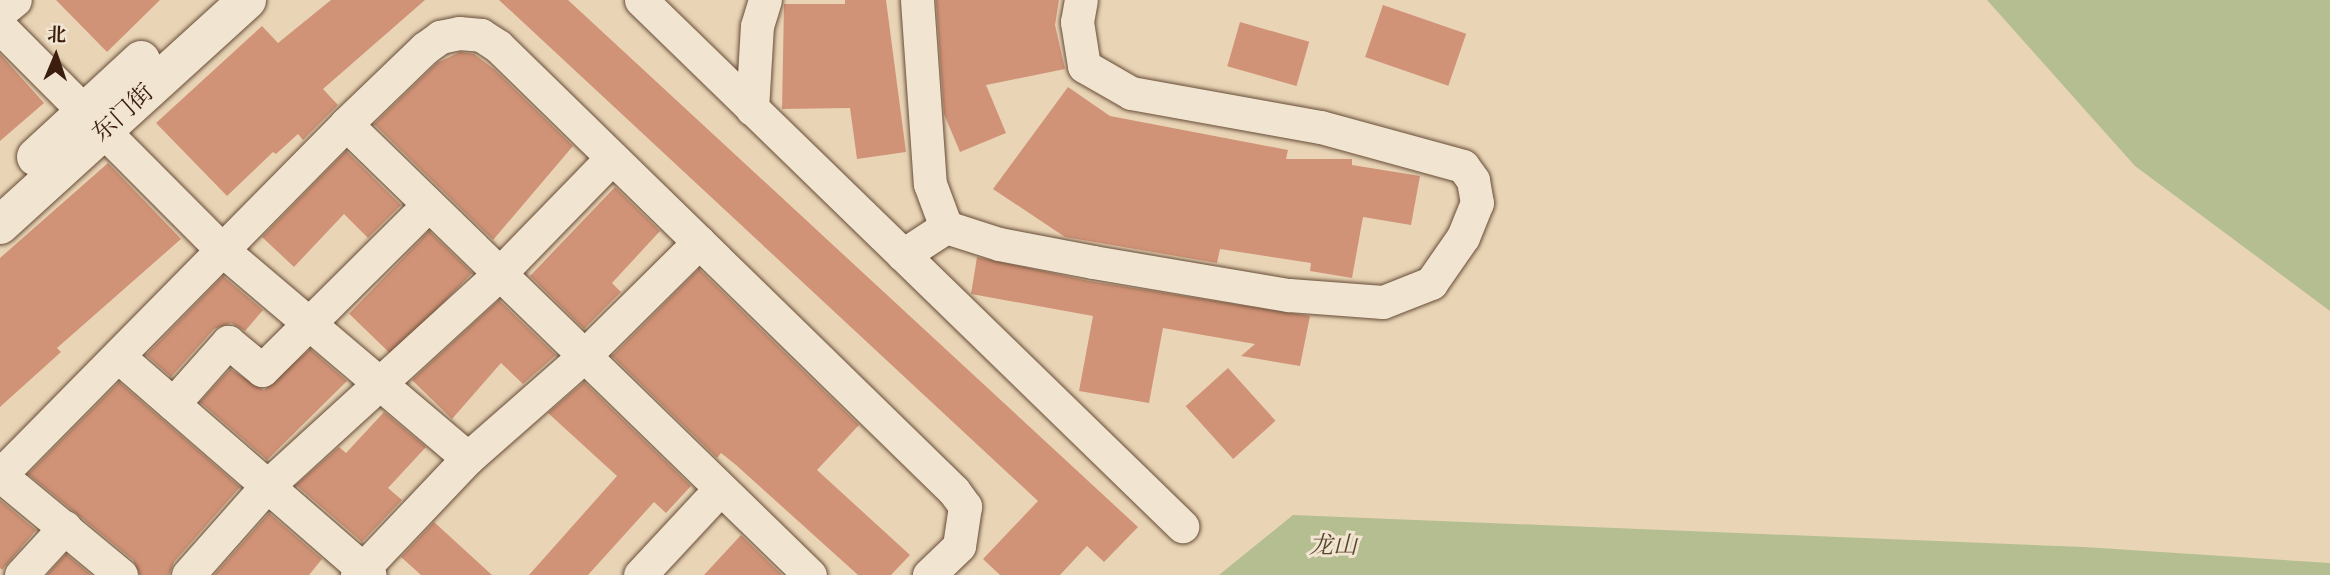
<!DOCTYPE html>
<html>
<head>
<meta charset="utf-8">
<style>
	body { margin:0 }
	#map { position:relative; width:2330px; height:575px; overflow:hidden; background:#e9d5b6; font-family:"IM FELL Double Pica","Noto Serif SC",serif }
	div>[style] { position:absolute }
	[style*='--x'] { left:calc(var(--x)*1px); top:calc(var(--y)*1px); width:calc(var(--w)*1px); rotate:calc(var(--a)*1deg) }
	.green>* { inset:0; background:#b4be90 }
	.building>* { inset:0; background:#d19377; transform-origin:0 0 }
	.roads { filter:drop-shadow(0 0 2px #674c38) drop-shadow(0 0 2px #674c38) }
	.street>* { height:33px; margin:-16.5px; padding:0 16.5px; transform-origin:16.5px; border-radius:16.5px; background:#f1e4d0 }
	.secondary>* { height:38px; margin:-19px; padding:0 19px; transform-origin:19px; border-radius:19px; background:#f1e4d0 }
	span { translate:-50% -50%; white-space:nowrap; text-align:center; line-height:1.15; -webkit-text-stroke:6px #f1e4d0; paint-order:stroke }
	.street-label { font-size:24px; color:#3c1e0e }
	.park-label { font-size:24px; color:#5a462e; font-style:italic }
	.north { position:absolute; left:21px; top:21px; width:70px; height:70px; -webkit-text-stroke:5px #f1e4d0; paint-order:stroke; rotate:2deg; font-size:19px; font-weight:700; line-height:28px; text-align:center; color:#3c1e0e }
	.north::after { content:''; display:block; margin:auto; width:24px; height:32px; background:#3c1e0e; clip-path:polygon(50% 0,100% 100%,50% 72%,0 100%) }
</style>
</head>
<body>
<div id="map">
	<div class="green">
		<div style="clip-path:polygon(1987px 0,2330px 0,2330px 311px,2135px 166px)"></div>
		<div style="clip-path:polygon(1293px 515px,2084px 547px,2330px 563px,2330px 575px,1219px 575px)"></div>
	</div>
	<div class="building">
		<div style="clip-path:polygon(56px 0,160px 0,107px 52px)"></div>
		<div style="clip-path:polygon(331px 0,425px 0,323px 89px,338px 105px,303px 140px,298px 134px,276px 154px,273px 152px,227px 196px,156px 123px,262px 26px,278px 43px)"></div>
		<div style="clip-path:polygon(499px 0,568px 0,1138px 527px,1104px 562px,1087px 546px,1060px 575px,1000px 575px,983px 559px,1038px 501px)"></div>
		<div style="clip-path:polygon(845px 0,886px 0,906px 152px,857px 159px,850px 108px,782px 109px,784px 4px,845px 4px)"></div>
		<div style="clip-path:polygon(936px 0,1059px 0,1055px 25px,1065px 69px,986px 85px,1006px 133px,960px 152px,944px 114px)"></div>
		<div style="left:1383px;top:5px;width:88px;height:55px;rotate:19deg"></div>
		<div style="left:1240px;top:22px;width:72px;height:46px;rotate:16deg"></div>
		<div style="clip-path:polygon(460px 52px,474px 54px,495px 70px,573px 146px,493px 240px,374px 124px,437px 63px)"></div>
		<div style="clip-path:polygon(0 54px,44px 103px,0 141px)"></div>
		<div style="clip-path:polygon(1068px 87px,1110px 116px,1288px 150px,1286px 159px,1352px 159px,1352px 165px,1420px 176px,1411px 225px,1363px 217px,1352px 278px,1310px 271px,1311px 263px,1220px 249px,1217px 263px,1065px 237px,993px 189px)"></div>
		<div style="clip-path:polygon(346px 151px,401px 205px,368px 238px,344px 214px,294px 267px,262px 237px)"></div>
		<div style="clip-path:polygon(108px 163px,181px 239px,57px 348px,61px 352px,0 407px,0 258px)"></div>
		<div style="clip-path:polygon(615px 187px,660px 231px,612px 283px,621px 292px,584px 329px,530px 276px)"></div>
		<div style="left:429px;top:231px;width:60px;height:115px;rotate:44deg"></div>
		<div style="clip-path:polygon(977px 257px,1089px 281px,1310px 316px,1300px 366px,1241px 356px,1255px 344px,1163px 328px,1149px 403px,1079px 391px,1093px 316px,971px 294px)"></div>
		<div style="clip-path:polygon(699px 269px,859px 425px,817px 470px,910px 555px,891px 575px,858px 575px,736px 465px,721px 453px,717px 458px,612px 356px)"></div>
		<div style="clip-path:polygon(223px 276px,263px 310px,245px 331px,231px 323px,214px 329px,171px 377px,146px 355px)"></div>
		<div style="clip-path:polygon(499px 300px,556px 355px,523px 384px,501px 363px,452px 419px,412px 380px)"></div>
		<div style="clip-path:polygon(310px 349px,347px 381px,267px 460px,200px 402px,230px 369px,264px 390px)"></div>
		<div style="left:1228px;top:368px;width:71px;height:57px;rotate:48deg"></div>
		<div style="clip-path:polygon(119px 382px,240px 487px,174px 562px,169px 575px,140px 575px,133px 560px,28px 474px)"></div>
		<div style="clip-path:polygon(584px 382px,691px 486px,666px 513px,654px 502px,588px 575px,529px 575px,617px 476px,548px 413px)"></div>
		<div style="clip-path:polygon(384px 412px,426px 447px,388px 488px,402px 500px,362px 542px,296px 485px,339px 447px,346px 453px)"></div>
		<div style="clip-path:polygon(0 500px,36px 530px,2px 570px,0 568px)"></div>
		<div style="clip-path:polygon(269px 513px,322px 559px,309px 575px,214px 575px)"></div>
		<div style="clip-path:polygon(434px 522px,492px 575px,421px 575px,401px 557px)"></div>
		<div style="clip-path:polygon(741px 535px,782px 575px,704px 575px)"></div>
		<div style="clip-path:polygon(66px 554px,91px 575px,47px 575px)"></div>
	</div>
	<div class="roads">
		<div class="street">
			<div style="--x:641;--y:0;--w:755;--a:44.19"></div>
			<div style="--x:917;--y:0;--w:184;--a:86"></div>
			<div style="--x:930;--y:184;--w:46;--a:69.6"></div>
			<div style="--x:0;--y:12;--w:19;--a:-39"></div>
			<div style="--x:0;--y:27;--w:312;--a:45.1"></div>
			<div style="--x:220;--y:248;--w:325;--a:40.3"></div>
			<div style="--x:752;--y:109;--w:83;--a:-86.6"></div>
			<div style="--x:757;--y:26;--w:27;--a:-73"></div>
			<div style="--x:346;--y:124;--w:647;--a:44.19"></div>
			<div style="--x:903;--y:255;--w:51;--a:-33.1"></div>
			<div style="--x:946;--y:227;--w:56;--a:17.8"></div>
			<div style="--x:999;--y:244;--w:96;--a:10.8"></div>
			<div style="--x:1093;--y:262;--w:199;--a:9.6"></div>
			<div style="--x:1289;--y:295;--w:94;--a:4.3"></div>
			<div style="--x:1383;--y:302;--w:52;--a:-21.6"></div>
			<div style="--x:1431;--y:283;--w:56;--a:-55.2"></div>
			<div style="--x:1463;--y:237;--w:37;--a:-68"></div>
			<div style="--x:1477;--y:203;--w:23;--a:-100"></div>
			<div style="--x:1473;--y:180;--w:17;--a:-126"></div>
			<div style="--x:1463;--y:166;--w:148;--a:-164.7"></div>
			<div style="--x:1320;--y:127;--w:192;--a:-169.8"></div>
			<div style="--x:1131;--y:93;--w:54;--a:-150.1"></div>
			<div style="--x:1084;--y:66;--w:45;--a:-99"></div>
			<div style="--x:1077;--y:22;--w:22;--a:-80"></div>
			<div style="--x:119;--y:357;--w:332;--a:41"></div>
			<div style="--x:173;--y:404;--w:83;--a:-48.4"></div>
			<div style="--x:228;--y:342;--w:44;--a:39.5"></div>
			<div style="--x:262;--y:370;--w:234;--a:-44.8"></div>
			<div style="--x:0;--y:475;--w:493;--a:-45.4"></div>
			<div style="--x:346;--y:124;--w:110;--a:-43.9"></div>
			<div style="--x:425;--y:48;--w:19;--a:-36"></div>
			<div style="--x:440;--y:37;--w:19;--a:-12"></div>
			<div style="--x:459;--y:33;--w:22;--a:5"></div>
			<div style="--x:481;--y:35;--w:20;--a:33"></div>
			<div style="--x:498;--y:46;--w:637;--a:44.3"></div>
			<div style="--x:954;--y:491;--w:19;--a:54"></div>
			<div style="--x:965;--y:506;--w:40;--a:98.5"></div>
			<div style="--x:959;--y:546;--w:42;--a:136"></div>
			<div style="--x:0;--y:475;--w:157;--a:39.6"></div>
			<div style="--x:21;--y:575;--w:65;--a:-47.5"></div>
			<div style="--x:188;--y:575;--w:116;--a:-48.5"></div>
			<div style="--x:265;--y:488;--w:317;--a:-42.4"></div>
			<div style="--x:499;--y:274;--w:162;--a:-45.8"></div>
			<div style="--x:357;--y:575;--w:161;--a:-46.5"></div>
			<div style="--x:468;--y:458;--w:154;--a:-41.3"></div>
			<div style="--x:584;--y:356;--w:162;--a:-44.7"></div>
			<div style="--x:640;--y:575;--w:117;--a:-47.1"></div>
		</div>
		<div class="secondary">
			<div style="--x:36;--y:157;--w:143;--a:-42.7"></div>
			<div style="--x:0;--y:225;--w:334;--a:-42.3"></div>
		</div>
	</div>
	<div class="street-label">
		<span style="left:123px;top:113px;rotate:-42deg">东门街</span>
	</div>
	<div class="park-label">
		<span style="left:1333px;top:546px">龙山</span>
	</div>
	<div class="north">北</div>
</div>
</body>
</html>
